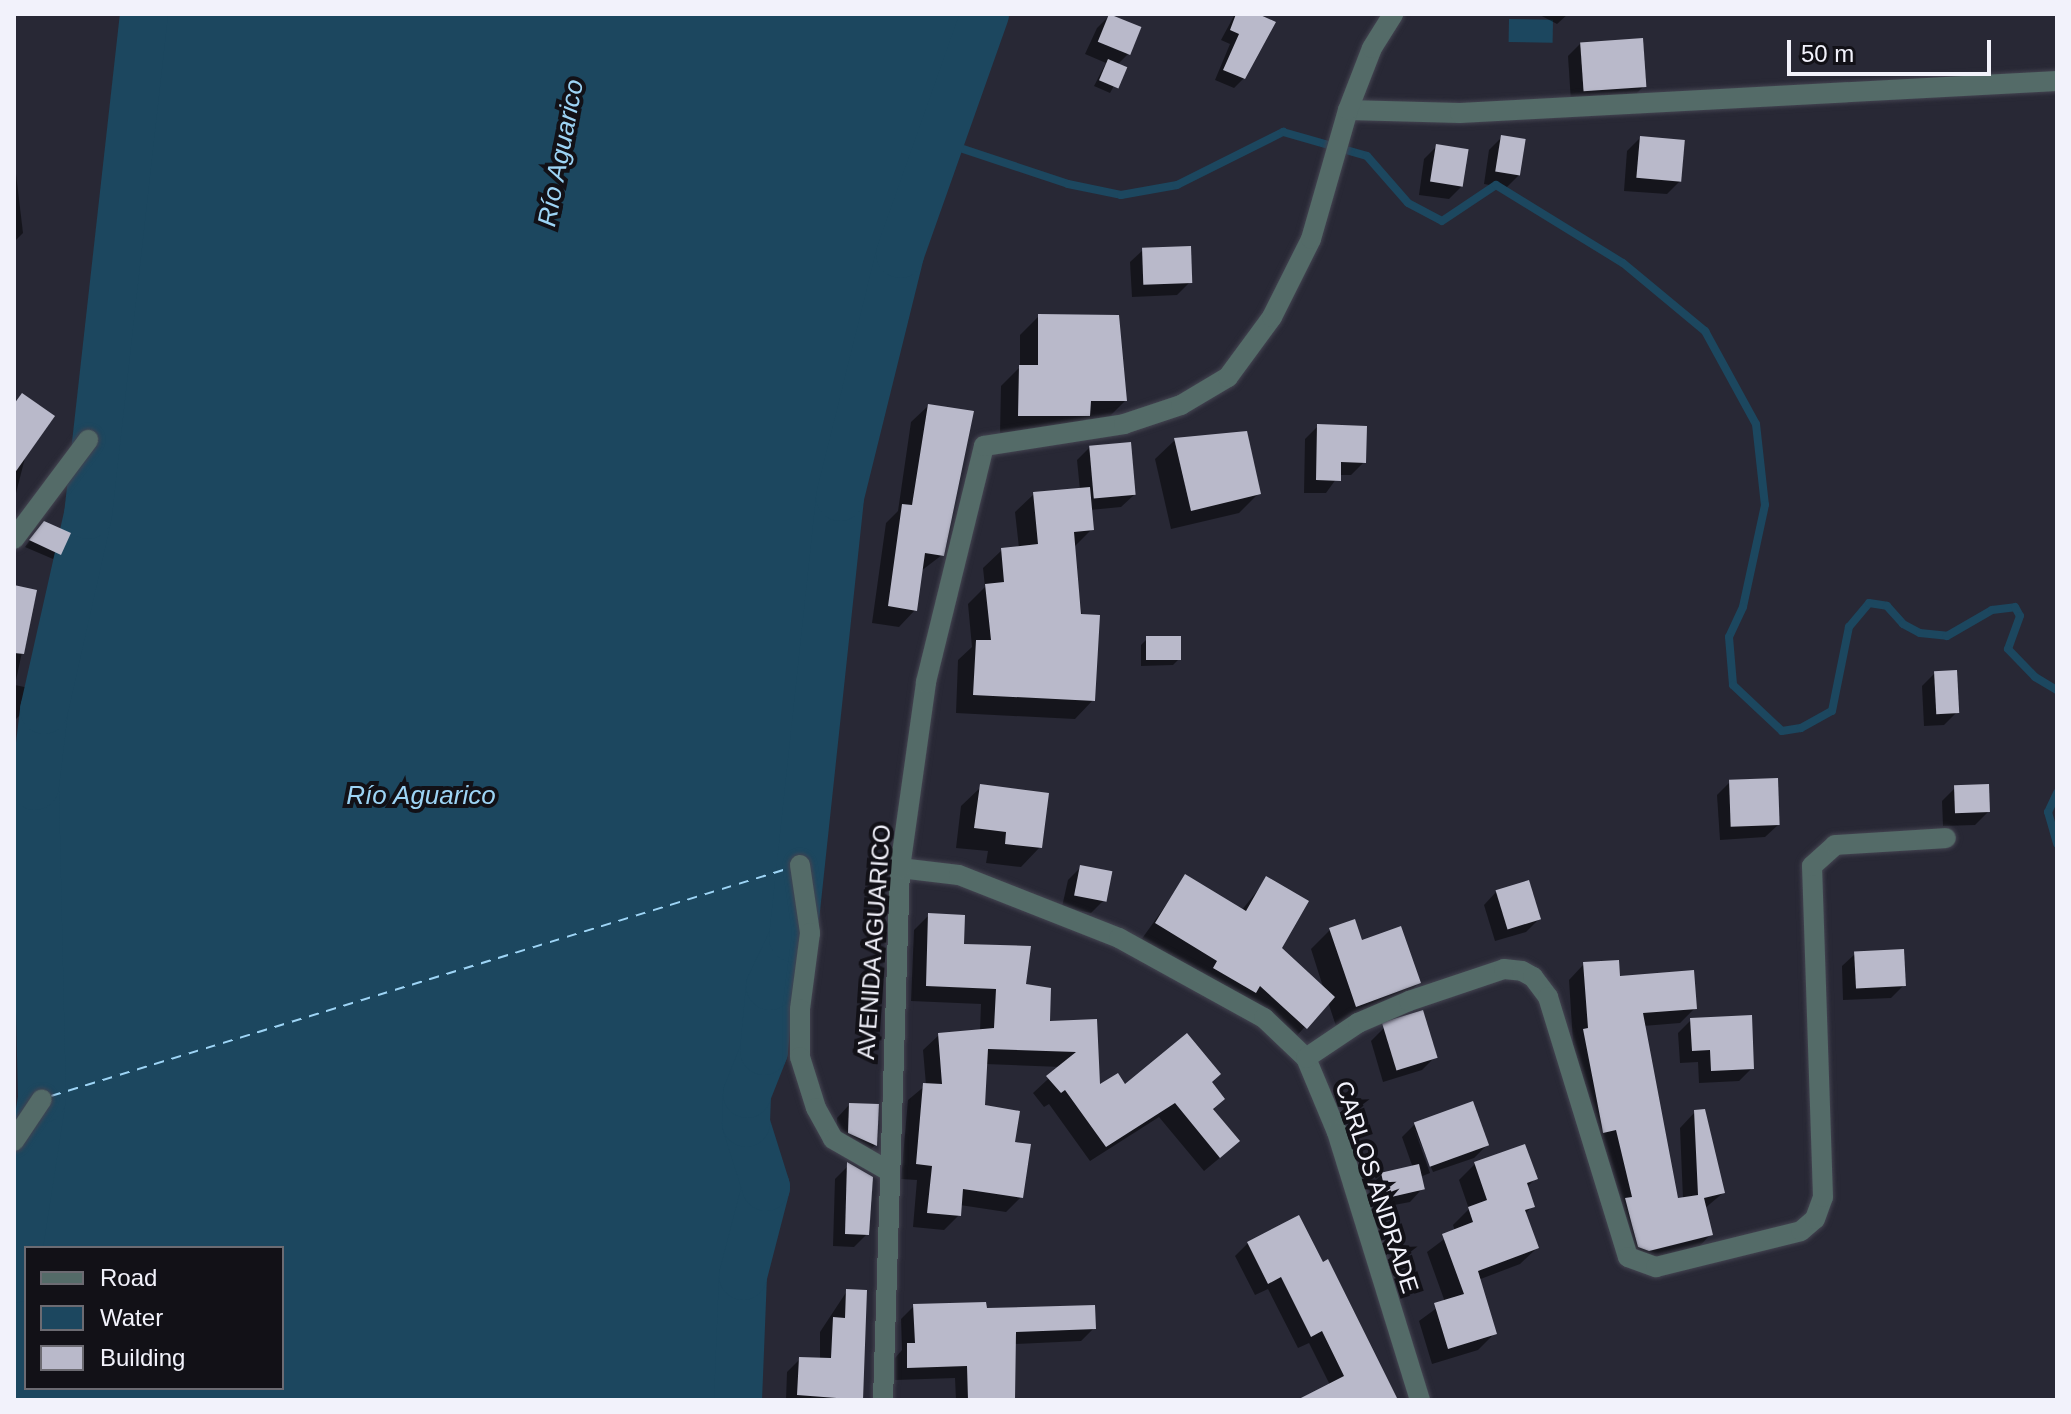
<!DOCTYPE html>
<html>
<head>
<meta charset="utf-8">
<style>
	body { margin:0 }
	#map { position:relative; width:2071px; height:1414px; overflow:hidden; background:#282835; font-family:Arial,sans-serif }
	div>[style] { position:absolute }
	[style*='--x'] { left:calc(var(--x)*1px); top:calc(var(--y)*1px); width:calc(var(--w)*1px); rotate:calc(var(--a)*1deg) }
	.water>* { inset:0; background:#1c475f; transform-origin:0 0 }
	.shadow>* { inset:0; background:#0007 }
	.stream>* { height:8px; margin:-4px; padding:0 4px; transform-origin:4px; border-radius:4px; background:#1c475f }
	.river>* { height:48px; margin:-24px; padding:0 24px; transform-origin:24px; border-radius:24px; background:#1c475f }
	.ferry>* { height:2px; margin-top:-1px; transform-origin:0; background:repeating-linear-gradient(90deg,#9dd4f5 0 10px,transparent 0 18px) }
	.building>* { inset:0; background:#b9b9ca; transform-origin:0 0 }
	.roads { filter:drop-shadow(0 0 2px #444451) drop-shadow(0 0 2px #444451) }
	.minor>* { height:20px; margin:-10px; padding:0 10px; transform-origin:10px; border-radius:10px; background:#546b68 }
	span { translate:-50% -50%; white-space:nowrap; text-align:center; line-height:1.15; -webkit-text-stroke:8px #121117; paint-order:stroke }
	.street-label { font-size:24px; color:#f2f2fb }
	.water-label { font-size:26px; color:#9dd4f5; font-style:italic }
	.frame { position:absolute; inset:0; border:16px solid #f2f2fb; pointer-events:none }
	.legend { position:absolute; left:24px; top:1246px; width:260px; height:144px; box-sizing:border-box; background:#121117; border:2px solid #6c6b72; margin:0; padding:10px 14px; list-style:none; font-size:24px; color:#f2f2fb }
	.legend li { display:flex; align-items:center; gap:16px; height:40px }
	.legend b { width:40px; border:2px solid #6c6b72 }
	.scale { position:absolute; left:1787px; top:40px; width:204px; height:36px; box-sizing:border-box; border:4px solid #f2f2fb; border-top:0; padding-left:10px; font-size:24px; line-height:28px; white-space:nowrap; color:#f2f2fb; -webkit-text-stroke:6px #121117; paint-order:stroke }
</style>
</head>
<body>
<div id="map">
	<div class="water">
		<div style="clip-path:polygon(evenodd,144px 14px,985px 14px,900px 254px,840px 497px,793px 938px,770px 986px,764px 1051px,747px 1094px,746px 1123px,766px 1187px,743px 1277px,738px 1400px,14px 1400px,14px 1279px,42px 1099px,35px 786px,44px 710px,88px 515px,144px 14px,26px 1248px,282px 1248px,282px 1388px,26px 1388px,26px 1248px)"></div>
		<div style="left:1509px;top:19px;width:44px;height:23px;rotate:1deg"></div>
	</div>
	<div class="shadow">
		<div style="clip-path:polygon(1235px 14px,1253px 14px,1244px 78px,1234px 88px,1215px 80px,1230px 44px,1221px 40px)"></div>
		<div style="clip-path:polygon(1538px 14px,1568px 14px,1557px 24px)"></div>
		<div style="clip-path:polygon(1110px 15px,1128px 54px,1117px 65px,1124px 68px,1110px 93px,1094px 86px,1106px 63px,1085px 54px,1097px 28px)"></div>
		<div style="clip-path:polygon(1581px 43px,1644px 86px,1631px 99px,1571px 102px,1568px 56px)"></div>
		<div style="clip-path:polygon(1502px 137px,1519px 175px,1506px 188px,1484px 184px,1489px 150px)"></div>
		<div style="clip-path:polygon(1640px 138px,1680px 181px,1667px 194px,1624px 191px,1627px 151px)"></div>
		<div style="clip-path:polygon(1437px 146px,1462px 186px,1449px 199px,1419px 195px,1424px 159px)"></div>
		<div style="clip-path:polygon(16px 174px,23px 233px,14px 242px,14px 175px)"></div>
		<div style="clip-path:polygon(1143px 250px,1190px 282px,1177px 295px,1132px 297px,1130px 262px)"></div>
		<div style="clip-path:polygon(1039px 316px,1125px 401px,1107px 419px,1085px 419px,1070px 434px,1000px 434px,1001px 386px,1020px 367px,1020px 335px)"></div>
		<div style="clip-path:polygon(23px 395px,26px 454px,14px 501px,14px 404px)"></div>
		<div style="clip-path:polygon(928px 406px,942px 555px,921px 571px,915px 610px,899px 627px,872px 623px,886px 523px,898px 511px,911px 422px)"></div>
		<div style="clip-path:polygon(1318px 426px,1364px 462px,1351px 475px,1339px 475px,1326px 493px,1304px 493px,1305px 439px)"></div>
		<div style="clip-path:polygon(1175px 440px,1259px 493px,1239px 513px,1171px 529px,1155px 459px)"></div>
		<div style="clip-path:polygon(1090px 447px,1134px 495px,1121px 507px,1090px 510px,1092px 529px,1073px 548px,1093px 700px,1075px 719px,956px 713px,958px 660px,972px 647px,968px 604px,985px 587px,983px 568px,1002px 550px,1019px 548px,1015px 512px,1034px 494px,1080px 490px,1077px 460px)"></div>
		<div style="clip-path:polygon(38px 529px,59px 553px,53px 559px,25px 547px)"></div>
		<div style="clip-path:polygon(14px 587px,35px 591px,15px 685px,29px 688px,24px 711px,14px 721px)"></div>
		<div style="clip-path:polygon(1147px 639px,1179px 659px,1173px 665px,1141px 666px,1141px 645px)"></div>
		<div style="clip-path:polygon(1935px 673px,1957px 712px,1944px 725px,1924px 726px,1922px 686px)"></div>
		<div style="clip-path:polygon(1730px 782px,1778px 825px,1765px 837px,1720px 840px,1717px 795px)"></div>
		<div style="clip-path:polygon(981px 787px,1040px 847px,1021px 867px,986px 863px,988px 851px,956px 848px,961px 806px)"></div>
		<div style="clip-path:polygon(1955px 788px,1988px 812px,1975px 825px,1943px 826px,1942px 801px)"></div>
		<div style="clip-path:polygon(1081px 867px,1104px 900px,1091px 913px,1062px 907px,1068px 880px)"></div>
		<div style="clip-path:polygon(1186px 877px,1241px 911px,1267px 879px,1279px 948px,1324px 990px,1311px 949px,1330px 930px,1361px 942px,1419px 983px,1399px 1002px,1336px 1026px,1328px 1002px,1289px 1044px,1141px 940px)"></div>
		<div style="clip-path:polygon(1496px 892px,1539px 919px,1526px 932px,1495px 941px,1484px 905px)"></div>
		<div style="clip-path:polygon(929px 915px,962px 946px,1024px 985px,1048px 1023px,1095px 1021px,1098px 1088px,1210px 1083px,1222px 1156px,1204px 1171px,1159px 1117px,1090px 1161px,1049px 1104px,1044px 1107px,1033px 1093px,1061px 1067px,985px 1064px,983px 1107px,1013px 1143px,1021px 1197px,1006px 1212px,960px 1205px,959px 1215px,944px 1230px,913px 1227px,917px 1180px,901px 1179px,908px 1100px,926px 1085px,923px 1050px,939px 1035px,980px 1031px,981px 1004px,911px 1001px,914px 930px)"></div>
		<div style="clip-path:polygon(1855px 954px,1904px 985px,1891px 998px,1843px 1000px,1842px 966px)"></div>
		<div style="clip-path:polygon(1584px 964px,1695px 1008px,1680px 1023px,1643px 1026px,1676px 1200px,1683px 1199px,1680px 1128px,1695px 1112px,1723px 1193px,1704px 1209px,1711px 1234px,1696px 1250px,1633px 1265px,1569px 1046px,1573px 1042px,1569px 980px)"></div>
		<div style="clip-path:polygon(1691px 1020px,1752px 1068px,1739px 1081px,1699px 1083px,1698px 1062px,1680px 1063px,1678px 1033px)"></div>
		<div style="clip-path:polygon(1384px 1028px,1435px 1057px,1422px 1070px,1383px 1082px,1371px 1041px)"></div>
		<div style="clip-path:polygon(849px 1105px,876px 1106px,875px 1145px,863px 1158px,836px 1145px,837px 1118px)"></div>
		<div style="clip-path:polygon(1415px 1124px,1487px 1145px,1474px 1158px,1433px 1172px,1414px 1128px,1430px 1173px,1420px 1177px,1422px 1189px,1410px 1202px,1373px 1209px,1369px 1187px,1382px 1174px,1413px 1168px,1402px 1137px)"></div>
		<div style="clip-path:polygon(1475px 1164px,1535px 1179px,1526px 1188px,1532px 1206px,1525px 1214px,1537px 1248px,1520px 1264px,1478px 1280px,1494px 1334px,1478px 1350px,1432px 1364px,1419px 1321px,1445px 1302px,1427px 1252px,1455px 1231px,1453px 1225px,1469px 1209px,1459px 1180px)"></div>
		<div style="clip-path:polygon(848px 1166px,867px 1234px,854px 1247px,833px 1246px,835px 1179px)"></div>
		<div style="clip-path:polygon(1248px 1243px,1322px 1264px,1391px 1400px,1306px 1400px,1330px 1385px,1309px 1343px,1298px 1348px,1268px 1289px,1255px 1295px,1235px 1256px)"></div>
		<div style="clip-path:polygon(847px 1291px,862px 1400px,786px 1400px,787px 1372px,800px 1359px,820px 1360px,820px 1332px)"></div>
		<div style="clip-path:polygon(914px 1306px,985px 1310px,1094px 1328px,1081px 1341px,1014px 1344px,1013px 1400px,956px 1400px,955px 1378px,895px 1380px,895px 1358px,902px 1350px,901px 1319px)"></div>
	</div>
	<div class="stream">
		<div style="--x:930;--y:138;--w:145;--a:18.4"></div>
		<div style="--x:1068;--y:184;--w:54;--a:11.7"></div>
		<div style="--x:1121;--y:195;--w:57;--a:-10.1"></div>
		<div style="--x:1177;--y:185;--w:119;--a:-26.6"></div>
		<div style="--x:1283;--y:132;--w:87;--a:15.9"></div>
		<div style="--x:1367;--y:156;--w:62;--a:48.9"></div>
		<div style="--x:1408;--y:203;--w:38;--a:28"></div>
		<div style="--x:1442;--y:221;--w:65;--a:-33.7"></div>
		<div style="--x:1496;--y:185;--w:149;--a:31.6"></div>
		<div style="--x:1623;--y:263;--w:107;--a:39.7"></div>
		<div style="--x:1705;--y:331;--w:106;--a:61.3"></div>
		<div style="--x:1756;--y:424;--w:81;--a:83.7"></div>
		<div style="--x:1765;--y:505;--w:104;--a:102.2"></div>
		<div style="--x:1743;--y:607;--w:33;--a:115"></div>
		<div style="--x:1729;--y:637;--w:48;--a:85.2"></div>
		<div style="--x:1733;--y:685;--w:67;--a:43.2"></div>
		<div style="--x:1782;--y:731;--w:19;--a:-9"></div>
		<div style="--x:1801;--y:728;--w:35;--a:-29"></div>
		<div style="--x:1832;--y:711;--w:86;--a:-78.6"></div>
		<div style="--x:1849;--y:627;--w:31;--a:-50"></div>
		<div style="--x:1869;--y:603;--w:18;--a:9"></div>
		<div style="--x:1887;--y:606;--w:24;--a:48"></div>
		<div style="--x:1903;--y:624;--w:19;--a:28"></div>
		<div style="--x:1920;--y:633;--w:27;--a:6"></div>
		<div style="--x:1947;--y:636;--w:52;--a:-30"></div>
		<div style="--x:1992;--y:610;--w:23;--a:-7"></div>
		<div style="--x:2015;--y:607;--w:10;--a:61"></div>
		<div style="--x:2020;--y:616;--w:35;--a:110"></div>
		<div style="--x:2008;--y:649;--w:39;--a:46"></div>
		<div style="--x:2035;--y:677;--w:26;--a:31"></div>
		<div style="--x:2057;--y:793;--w:21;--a:115"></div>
		<div style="--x:2048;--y:812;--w:33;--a:74"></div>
	</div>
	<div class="river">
		<div style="--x:14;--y:1279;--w:182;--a:-81.2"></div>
		<div style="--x:42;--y:1099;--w:313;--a:-91.3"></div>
		<div style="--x:35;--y:786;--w:77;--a:-83.2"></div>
		<div style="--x:44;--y:710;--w:200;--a:-77.3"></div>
		<div style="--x:88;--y:515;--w:504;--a:-83.62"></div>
		<div style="--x:738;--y:1400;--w:124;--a:-87.7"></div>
		<div style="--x:743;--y:1276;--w:92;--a:-75.5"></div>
		<div style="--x:766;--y:1187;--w:67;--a:-107.4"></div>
		<div style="--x:746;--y:1123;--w:29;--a:-88"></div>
		<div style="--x:747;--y:1094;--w:46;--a:-68.4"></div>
		<div style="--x:764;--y:1051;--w:65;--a:-84.7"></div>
		<div style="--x:770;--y:986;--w:53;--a:-64.4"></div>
		<div style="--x:793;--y:938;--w:443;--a:-83.9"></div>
		<div style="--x:840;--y:497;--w:250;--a:-76.1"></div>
		<div style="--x:900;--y:254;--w:255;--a:-70.5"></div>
	</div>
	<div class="ferry">
		<div style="--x:51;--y:1096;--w:773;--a:-17.15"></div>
	</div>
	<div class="building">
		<div style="left:1109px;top:14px;width:35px;height:30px;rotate:22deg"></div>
		<div style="clip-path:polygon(1236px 14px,1258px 14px,1276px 22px,1245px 79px,1223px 70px,1239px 34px,1230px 30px)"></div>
		<div style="left:1643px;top:38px;width:49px;height:63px;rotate:86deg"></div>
		<div style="left:1108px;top:59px;width:21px;height:23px;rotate:23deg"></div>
		<div style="left:1501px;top:135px;width:25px;height:37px;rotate:9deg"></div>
		<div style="left:1640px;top:136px;width:45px;height:42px;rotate:5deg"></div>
		<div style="left:1436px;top:144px;width:33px;height:38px;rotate:9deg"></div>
		<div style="left:1191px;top:246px;width:37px;height:49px;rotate:88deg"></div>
		<div style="clip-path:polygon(1038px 314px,1119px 315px,1127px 401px,1091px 401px,1090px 416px,1018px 416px,1019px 365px,1038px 365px)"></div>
		<div style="clip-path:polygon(22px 393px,55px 416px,14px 474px,14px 404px)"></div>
		<div style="clip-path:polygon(928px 404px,974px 411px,944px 556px,925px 553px,917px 611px,888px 606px,902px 504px,912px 505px)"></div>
		<div style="clip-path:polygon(1317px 424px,1367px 426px,1366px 463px,1341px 462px,1341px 481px,1316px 480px)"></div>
		<div style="clip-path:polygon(1247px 431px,1261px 494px,1191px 511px,1174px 438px)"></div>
		<div style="left:1131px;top:442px;width:53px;height:42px;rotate:85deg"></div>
		<div style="clip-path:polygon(1090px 487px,1094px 530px,1074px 532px,1081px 614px,1100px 615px,1095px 701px,973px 695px,976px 640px,991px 640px,985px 584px,1004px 582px,1001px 548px,1038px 544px,1033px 492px)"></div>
		<div style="clip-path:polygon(44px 521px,71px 533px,61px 555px,29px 540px)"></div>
		<div style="clip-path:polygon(14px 585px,37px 590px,24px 654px,14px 653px)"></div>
		<div style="left:1181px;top:636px;width:24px;height:35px;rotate:90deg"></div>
		<div style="left:1957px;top:670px;width:43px;height:23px;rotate:87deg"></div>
		<div style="left:1778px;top:778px;width:47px;height:49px;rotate:88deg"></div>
		<div style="clip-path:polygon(980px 784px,1049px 793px,1042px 848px,1005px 844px,1006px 832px,974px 828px)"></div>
		<div style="left:1989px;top:784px;width:28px;height:35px;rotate:88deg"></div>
		<div style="left:1080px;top:865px;width:33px;height:31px;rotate:11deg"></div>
		<div style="clip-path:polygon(1185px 874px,1246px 911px,1266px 876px,1309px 901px,1282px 948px,1335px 997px,1307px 1029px,1260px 986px,1256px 993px,1213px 968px,1217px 961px,1155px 923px)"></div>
		<div style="left:1529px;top:880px;width:41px;height:35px;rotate:73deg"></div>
		<div style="clip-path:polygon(928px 913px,965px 915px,964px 944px,1031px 946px,1026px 984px,1051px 988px,1050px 1021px,1097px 1019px,1100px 1084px,1118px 1073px,1125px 1084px,1187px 1033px,1221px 1074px,1212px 1082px,1225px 1099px,1213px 1109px,1240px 1141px,1220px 1158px,1175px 1103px,1106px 1147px,1065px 1090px,1061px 1093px,1046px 1076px,1076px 1052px,988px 1049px,985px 1105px,1020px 1111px,1015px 1142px,1031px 1144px,1023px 1198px,963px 1189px,961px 1216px,927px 1213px,932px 1166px,916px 1164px,923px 1083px,942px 1084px,938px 1033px,994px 1028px,996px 989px,926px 986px)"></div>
		<div style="clip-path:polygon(1355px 919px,1362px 940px,1401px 926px,1421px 983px,1356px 1007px,1329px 928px)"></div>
		<div style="left:1904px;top:949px;width:37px;height:50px;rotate:87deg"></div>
		<div style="clip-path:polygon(1619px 960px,1620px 976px,1694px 970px,1697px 1009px,1643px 1013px,1678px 1198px,1698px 1195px,1694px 1110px,1705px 1109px,1725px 1193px,1704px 1198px,1713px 1235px,1649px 1251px,1638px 1247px,1632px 1225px,1625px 1198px,1632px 1197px,1616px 1130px,1603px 1133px,1602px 1127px,1583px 1029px,1588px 1028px,1583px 962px)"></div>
		<div style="left:1423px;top:1010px;width:50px;height:43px;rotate:73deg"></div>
		<div style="clip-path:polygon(1752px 1015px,1754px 1069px,1711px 1071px,1710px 1050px,1692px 1051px,1690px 1018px)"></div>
		<div style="left:1473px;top:1101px;width:47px;height:63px;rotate:70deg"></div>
		<div style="clip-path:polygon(849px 1103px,879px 1104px,877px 1146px,848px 1133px)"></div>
		<div style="clip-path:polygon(1525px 1144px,1538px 1179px,1527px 1183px,1535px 1207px,1525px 1210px,1539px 1248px,1478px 1271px,1497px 1334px,1448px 1349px,1434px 1303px,1464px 1294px,1442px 1234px,1473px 1222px,1468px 1207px,1487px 1200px,1474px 1162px)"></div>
		<div style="clip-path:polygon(847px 1162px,873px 1177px,869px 1235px,845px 1234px)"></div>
		<div style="left:1419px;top:1164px;width:26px;height:39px;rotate:77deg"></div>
		<div style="clip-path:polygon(1299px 1215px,1323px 1262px,1328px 1259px,1398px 1400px,1297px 1400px,1344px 1376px,1322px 1331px,1311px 1337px,1281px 1277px,1268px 1284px,1247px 1242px)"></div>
		<div style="clip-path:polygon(846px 1289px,867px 1290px,863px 1400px,797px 1395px,799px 1357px,831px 1358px,833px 1317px,845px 1318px)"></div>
		<div style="clip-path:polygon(986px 1302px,987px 1308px,1095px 1305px,1096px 1329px,1016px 1332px,1015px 1400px,968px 1400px,967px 1366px,907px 1368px,907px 1343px,915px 1343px,913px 1304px)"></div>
	</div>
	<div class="roads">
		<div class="minor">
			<div style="--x:1348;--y:110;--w:112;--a:1.5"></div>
			<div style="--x:1460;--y:113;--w:598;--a:-3.07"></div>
			<div style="--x:14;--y:539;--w:124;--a:-53.2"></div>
			<div style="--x:800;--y:865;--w:69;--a:81.6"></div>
			<div style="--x:810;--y:933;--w:77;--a:97.5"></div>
			<div style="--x:800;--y:1009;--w:48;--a:90"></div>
			<div style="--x:800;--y:1057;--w:53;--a:72.6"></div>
			<div style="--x:816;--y:1108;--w:35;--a:61"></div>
			<div style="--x:833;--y:1139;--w:62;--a:29.9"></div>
			<div style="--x:900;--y:868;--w:59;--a:6.8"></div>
			<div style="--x:959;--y:875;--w:172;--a:21.5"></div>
			<div style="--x:1119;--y:938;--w:166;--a:28.9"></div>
			<div style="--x:1264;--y:1018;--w:58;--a:43.6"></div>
			<div style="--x:1306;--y:1058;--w:80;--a:67.3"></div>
			<div style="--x:1337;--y:1132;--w:281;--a:72.8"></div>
			<div style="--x:1306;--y:1058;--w:63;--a:-33.9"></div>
			<div style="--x:1358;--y:1023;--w:56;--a:-23.3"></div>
			<div style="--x:1409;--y:1001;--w:100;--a:-18.6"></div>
			<div style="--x:1504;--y:969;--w:18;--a:6"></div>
			<div style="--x:1522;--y:971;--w:13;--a:29"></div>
			<div style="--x:1533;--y:977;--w:25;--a:53"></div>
			<div style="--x:1548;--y:997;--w:272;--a:72.9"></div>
			<div style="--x:1628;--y:1257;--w:30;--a:20"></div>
			<div style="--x:1656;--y:1267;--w:149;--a:-13.9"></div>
			<div style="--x:1801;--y:1231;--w:18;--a:-41"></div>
			<div style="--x:1815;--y:1219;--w:23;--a:-70"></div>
			<div style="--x:1823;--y:1197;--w:331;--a:-91.9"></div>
			<div style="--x:1812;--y:866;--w:31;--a:-42"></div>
			<div style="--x:1835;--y:845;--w:111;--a:-3.6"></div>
			<div style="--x:14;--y:1141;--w:50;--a:-56.3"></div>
			<div style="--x:883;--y:1400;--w:532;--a:-88.17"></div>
			<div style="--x:900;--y:868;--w:188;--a:-82"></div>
			<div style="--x:926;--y:682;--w:243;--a:-76.2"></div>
			<div style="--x:984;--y:446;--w:142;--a:-8.9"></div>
			<div style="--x:1124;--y:424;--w:60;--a:-18.4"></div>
			<div style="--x:1181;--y:405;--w:55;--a:-30.8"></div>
			<div style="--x:1228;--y:377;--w:74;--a:-53.7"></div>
			<div style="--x:1272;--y:317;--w:87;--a:-63.4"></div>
			<div style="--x:1311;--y:239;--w:134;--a:-74"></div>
			<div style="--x:1348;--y:110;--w:66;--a:-68.8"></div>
			<div style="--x:1372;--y:48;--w:40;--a:-58"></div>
		</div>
	</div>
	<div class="street-label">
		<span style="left:874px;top:942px;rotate:-86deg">AVENIDA AGUARICO</span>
		<span style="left:1377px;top:1187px;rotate:72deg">CARLOS ANDRADE</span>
	</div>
	<div class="water-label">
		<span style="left:561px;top:153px;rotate:-79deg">Río Aguarico</span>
		<span style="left:421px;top:796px">Río Aguarico</span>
	</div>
	<div class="frame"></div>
	<ul class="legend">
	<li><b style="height:10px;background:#546b68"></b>Road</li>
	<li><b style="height:22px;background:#1c475f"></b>Water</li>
	<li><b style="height:22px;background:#b9b9ca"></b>Building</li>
	</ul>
	<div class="scale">50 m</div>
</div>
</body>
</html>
